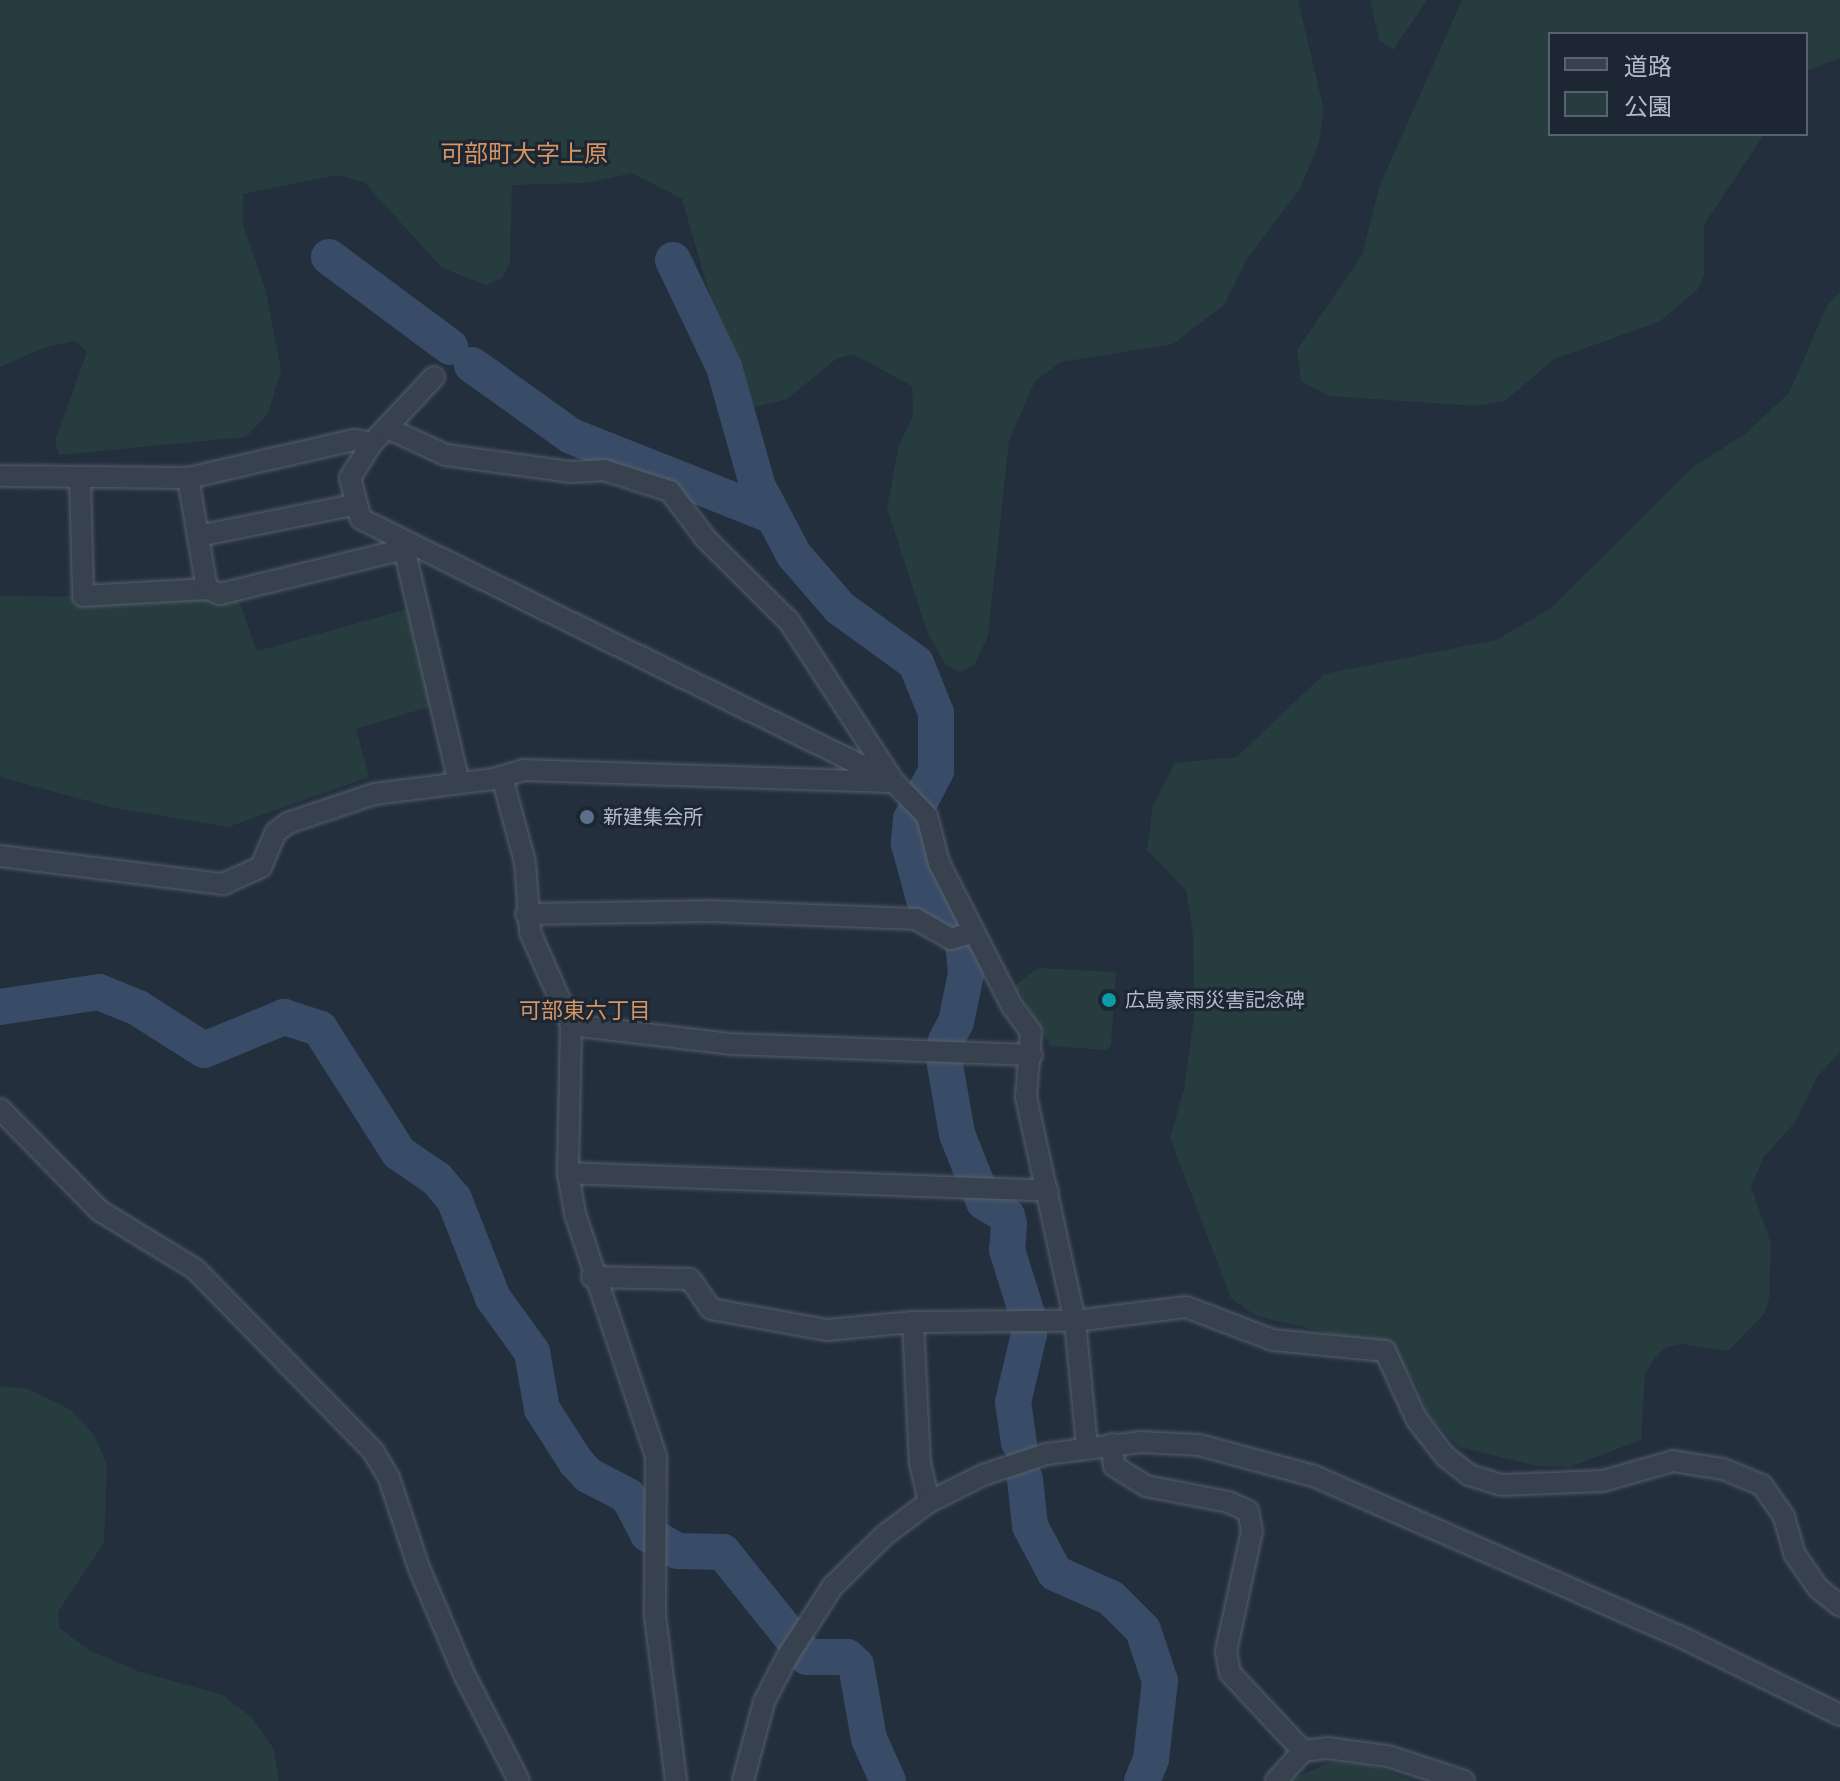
<!DOCTYPE html>
<html>
<head>
<meta charset="utf-8">
<style>
	body { margin:0 }
	#map { position:relative; width:1840px; height:1781px; overflow:hidden; background:#242f3e; font-family:Signika,"Noto Sans JP",sans-serif }
	div>[style] { position:absolute }
	[style*='--x'] { left:calc(var(--x)*1px); top:calc(var(--y)*1px); width:calc(var(--w)*1px); rotate:calc(var(--a)*1deg) }
	.green>* { inset:0; background:#263c3f }
	.river>* { height:36px; margin:-18px; padding:0 18px; transform-origin:18px; border-radius:18px; background:#394c67 }
	.roads { filter:drop-shadow(0 0 2px #565f6c) drop-shadow(0 0 2px #565f6c) }
	.minor>* { height:20px; margin:-10px; padding:0 10px; transform-origin:10px; border-radius:10px; background:#38414e }
	.dots>* { width:22px; height:22px; translate:-50% -50%; box-sizing:border-box; border:4px solid #1d2633; border-radius:50% }
	span { translate:-50% -50%; white-space:nowrap; text-align:center; line-height:1.15; -webkit-text-stroke:6px #1d2633; paint-order:stroke }
	.poi-label { font-size:20px; color:#b4bcc9 }
	.left { translate:0 -50%; text-align:left }
	.neighbourhood-label { font-size:22px; color:#d59563 }
	.quarter-label { font-size:24px; color:#d59563 }
	.legend { position:absolute; left:1548px; top:32px; width:260px; height:104px; box-sizing:border-box; background:#1d2633; border:2px solid #59626f; margin:0; padding:10px 14px; list-style:none; font-size:24px; color:#b4bcc9 }
	.legend li { display:flex; align-items:center; gap:16px; height:40px }
	.legend b { width:40px; border:2px solid #59626f }
</style>
</head>
<body>
<div id="map">
	<div class="green">
		<div style="clip-path:polygon(0 0,1298px 0,1324px 110px,1319px 142px,1300px 189px,1247px 259px,1224px 305px,1173px 344px,1061px 362px,1035px 381px,1009px 441px,988px 636px,974px 665px,960px 672px,946px 665px,928px 634px,887px 508px,899px 445px,913px 416px,912px 386px,853px 354px,836px 359px,787px 399px,755px 407px,739px 397px,682px 199px,632px 173px,587px 183px,512px 185px,510px 263px,502px 278px,486px 285px,442px 268px,364px 182px,336px 175px,243px 194px,243px 225px,266px 291px,281px 370px,268px 414px,246px 437px,59px 455px,55px 441px,87px 352px,75px 341px,43px 348px,0 367px)"></div>
		<div style="clip-path:polygon(1370px 0,1427px 0,1393px 50px,1379px 40px)"></div>
		<div style="clip-path:polygon(1462px 0,1840px 0,1840px 58px,1806px 71px,1806px 34px,1550px 34px,1550px 134px,1764px 134px,1704px 225px,1704px 276px,1697px 290px,1659px 322px,1554px 359px,1505px 401px,1476px 406px,1329px 396px,1301px 381px,1297px 350px,1362px 255px,1380px 185px)"></div>
		<div style="clip-path:polygon(1840px 292px,1840px 1052px,1817px 1077px,1796px 1121px,1764px 1157px,1751px 1186px,1771px 1244px,1769px 1299px,1764px 1314px,1728px 1351px,1681px 1344px,1666px 1347px,1655px 1358px,1645px 1374px,1641px 1440px,1569px 1467px,1537px 1466px,1459px 1447px,1428px 1416px,1417px 1385px,1388px 1347px,1256px 1316px,1231px 1298px,1170px 1138px,1184px 1089px,1194px 1016px,1193px 935px,1186px 890px,1147px 850px,1153px 805px,1175px 763px,1237px 757px,1324px 674px,1496px 640px,1551px 608px,1692px 468px,1745px 434px,1789px 393px,1828px 304px)"></div>
		<div style="clip-path:polygon(0 596px,238px 598px,257px 651px,408px 609px,438px 704px,356px 729px,369px 777px,228px 827px,110px 807px,0 777px)"></div>
		<div style="clip-path:polygon(1038px 968px,1116px 972px,1111px 1046px,1105px 1050px,1050px 1046px,1020px 992px,1014px 994px,1017px 984px)"></div>
		<div style="clip-path:polygon(0 1386px,28px 1389px,71px 1410px,94px 1435px,107px 1464px,104px 1543px,58px 1612px,59px 1628px,89px 1650px,140px 1672px,223px 1695px,251px 1717px,273px 1748px,279px 1781px,0 1781px)"></div>
		<div style="clip-path:polygon(1330px 1762px,1370px 1765px,1413px 1781px,1287px 1781px)"></div>
	</div>
	<div class="river">
		<div style="--x:329;--y:257;--w:151;--a:36.6"></div>
		<div style="--x:673;--y:260;--w:119;--a:64.5"></div>
		<div style="--x:724;--y:367;--w:125;--a:74.2"></div>
		<div style="--x:758;--y:487;--w:77;--a:62.1"></div>
		<div style="--x:794;--y:555;--w:70;--a:49"></div>
		<div style="--x:840;--y:608;--w:94;--a:35.9"></div>
		<div style="--x:916;--y:663;--w:54;--a:68.2"></div>
		<div style="--x:936;--y:713;--w:58;--a:90"></div>
		<div style="--x:936;--y:771;--w:54;--a:117.5"></div>
		<div style="--x:911;--y:819;--w:25;--a:95"></div>
		<div style="--x:909;--y:844;--w:57;--a:74.7"></div>
		<div style="--x:924;--y:899;--w:44;--a:39.5"></div>
		<div style="--x:958;--y:927;--w:25;--a:76"></div>
		<div style="--x:964;--y:951;--w:23;--a:85"></div>
		<div style="--x:966;--y:974;--w:49;--a:101.8"></div>
		<div style="--x:956;--y:1022;--w:21;--a:118"></div>
		<div style="--x:946;--y:1041;--w:24;--a:92"></div>
		<div style="--x:945;--y:1065;--w:70;--a:80.1"></div>
		<div style="--x:957;--y:1134;--w:73;--a:68.3"></div>
		<div style="--x:984;--y:1202;--w:27;--a:31"></div>
		<div style="--x:1007;--y:1216;--w:8;--a:76"></div>
		<div style="--x:1009;--y:1224;--w:26;--a:94"></div>
		<div style="--x:1007;--y:1250;--w:67;--a:72.6"></div>
		<div style="--x:1027;--y:1314;--w:20;--a:84"></div>
		<div style="--x:1029;--y:1334;--w:70;--a:103.2"></div>
		<div style="--x:1013;--y:1402;--w:41;--a:81.7"></div>
		<div style="--x:472;--y:365;--w:122;--a:35.6"></div>
		<div style="--x:571;--y:436;--w:217;--a:21.6"></div>
		<div style="--x:0;--y:1007;--w:100;--a:-8.6"></div>
		<div style="--x:99;--y:992;--w:42;--a:22.3"></div>
		<div style="--x:138;--y:1008;--w:78;--a:32.5"></div>
		<div style="--x:204;--y:1050;--w:87;--a:-22.4"></div>
		<div style="--x:284;--y:1017;--w:38;--a:18"></div>
		<div style="--x:320;--y:1029;--w:147;--a:57.5"></div>
		<div style="--x:399;--y:1153;--w:46;--a:34.4"></div>
		<div style="--x:437;--y:1179;--w:26;--a:50"></div>
		<div style="--x:454;--y:1199;--w:106;--a:68.5"></div>
		<div style="--x:493;--y:1298;--w:67;--a:54.2"></div>
		<div style="--x:532;--y:1352;--w:58;--a:80"></div>
		<div style="--x:542;--y:1409;--w:63;--a:57.3"></div>
		<div style="--x:576;--y:1462;--w:18;--a:47"></div>
		<div style="--x:588;--y:1475;--w:45;--a:27.7"></div>
		<div style="--x:628;--y:1496;--w:43;--a:62.2"></div>
		<div style="--x:648;--y:1534;--w:34;--a:30"></div>
		<div style="--x:678;--y:1551;--w:45;--a:1.3"></div>
		<div style="--x:723;--y:1552;--w:134;--a:51.3"></div>
		<div style="--x:807;--y:1657;--w:40;--a:0"></div>
		<div style="--x:847;--y:1657;--w:12;--a:42"></div>
		<div style="--x:856;--y:1665;--w:75;--a:80"></div>
		<div style="--x:869;--y:1739;--w:46;--a:65.7"></div>
		<div style="--x:1025;--y:1479;--w:47;--a:83.9"></div>
		<div style="--x:1030;--y:1526;--w:53;--a:62"></div>
		<div style="--x:1055;--y:1573;--w:61;--a:24.1"></div>
		<div style="--x:1111;--y:1598;--w:45;--a:45"></div>
		<div style="--x:1143;--y:1630;--w:54;--a:71.6"></div>
		<div style="--x:1160;--y:1681;--w:79;--a:96.6"></div>
		<div style="--x:1151;--y:1759;--w:24;--a:112"></div>
	</div>
	<div class="roads">
		<div class="minor">
			<div style="--x:434;--y:377;--w:91;--a:133.2"></div>
			<div style="--x:372;--y:443;--w:41;--a:122.2"></div>
			<div style="--x:350;--y:478;--w:42;--a:75"></div>
			<div style="--x:361;--y:519;--w:586;--a:26.22"></div>
			<div style="--x:387;--y:428;--w:65;--a:24.6"></div>
			<div style="--x:446;--y:455;--w:125;--a:7.8"></div>
			<div style="--x:570;--y:472;--w:34;--a:-3"></div>
			<div style="--x:604;--y:470;--w:69;--a:17.7"></div>
			<div style="--x:670;--y:491;--w:60;--a:53.1"></div>
			<div style="--x:706;--y:539;--w:117;--a:44.7"></div>
			<div style="--x:789;--y:621;--w:192;--a:56.9"></div>
			<div style="--x:894;--y:782;--w:47;--a:45.9"></div>
			<div style="--x:927;--y:816;--w:49;--a:75.7"></div>
			<div style="--x:939;--y:863;--w:161;--a:63"></div>
			<div style="--x:1012;--y:1006;--w:32;--a:54"></div>
			<div style="--x:1031;--y:1032;--w:65;--a:94.4"></div>
			<div style="--x:1026;--y:1097;--w:229;--a:77.7"></div>
			<div style="--x:1075;--y:1321;--w:125;--a:84.5"></div>
			<div style="--x:0;--y:476;--w:188;--a:0.6"></div>
			<div style="--x:188;--y:478;--w:170;--a:-12.9"></div>
			<div style="--x:354;--y:440;--w:18;--a:9"></div>
			<div style="--x:80;--y:478;--w:118;--a:88.5"></div>
			<div style="--x:83;--y:596;--w:124;--a:-3.2"></div>
			<div style="--x:207;--y:589;--w:113;--a:-99.7"></div>
			<div style="--x:198;--y:536;--w:158;--a:-11.3"></div>
			<div style="--x:207;--y:589;--w:14;--a:21"></div>
			<div style="--x:220;--y:594;--w:181;--a:-13.7"></div>
			<div style="--x:396;--y:551;--w:10;--a:-45"></div>
			<div style="--x:403;--y:544;--w:245;--a:76.8"></div>
			<div style="--x:502;--y:777;--w:88;--a:74.9"></div>
			<div style="--x:525;--y:862;--w:70;--a:85.9"></div>
			<div style="--x:530;--y:932;--w:102;--a:66.2"></div>
			<div style="--x:571;--y:1025;--w:148;--a:91.2"></div>
			<div style="--x:568;--y:1173;--w:42;--a:80.3"></div>
			<div style="--x:575;--y:1214;--w:255;--a:71.5"></div>
			<div style="--x:656;--y:1456;--w:160;--a:90.4"></div>
			<div style="--x:655;--y:1616;--w:166;--a:82.7"></div>
			<div style="--x:0;--y:856;--w:225;--a:7.2"></div>
			<div style="--x:223;--y:884;--w:42;--a:-24.1"></div>
			<div style="--x:261;--y:867;--w:38;--a:-67"></div>
			<div style="--x:276;--y:832;--w:15;--a:-37"></div>
			<div style="--x:288;--y:823;--w:91;--a:-18.6"></div>
			<div style="--x:374;--y:794;--w:120;--a:-7.2"></div>
			<div style="--x:493;--y:779;--w:32;--a:-16"></div>
			<div style="--x:524;--y:770;--w:370;--a:1.9"></div>
			<div style="--x:526;--y:914;--w:183;--a:-0.9"></div>
			<div style="--x:709;--y:911;--w:207;--a:2.2"></div>
			<div style="--x:916;--y:919;--w:40;--a:29.7"></div>
			<div style="--x:951;--y:939;--w:24;--a:-17"></div>
			<div style="--x:571;--y:1025;--w:160;--a:6.8"></div>
			<div style="--x:730;--y:1044;--w:302;--a:2.1"></div>
			<div style="--x:0;--y:1109;--w:143;--a:45.6"></div>
			<div style="--x:100;--y:1211;--w:111;--a:31.4"></div>
			<div style="--x:195;--y:1269;--w:255;--a:45.6"></div>
			<div style="--x:373;--y:1451;--w:31;--a:59"></div>
			<div style="--x:389;--y:1478;--w:95;--a:71.6"></div>
			<div style="--x:419;--y:1568;--w:115;--a:67"></div>
			<div style="--x:464;--y:1674;--w:120;--a:62.8"></div>
			<div style="--x:568;--y:1173;--w:480;--a:2.1"></div>
			<div style="--x:592;--y:1277;--w:98;--a:1.2"></div>
			<div style="--x:690;--y:1279;--w:37;--a:55"></div>
			<div style="--x:711;--y:1309;--w:118;--a:10.3"></div>
			<div style="--x:827;--y:1330;--w:86;--a:-5.3"></div>
			<div style="--x:913;--y:1322;--w:162;--a:-0.4"></div>
			<div style="--x:1075;--y:1321;--w:112;--a:-7.2"></div>
			<div style="--x:1186;--y:1307;--w:93;--a:20.8"></div>
			<div style="--x:1273;--y:1340;--w:113;--a:5.6"></div>
			<div style="--x:1385;--y:1351;--w:76;--a:65.1"></div>
			<div style="--x:1417;--y:1420;--w:46;--a:52.1"></div>
			<div style="--x:1445;--y:1456;--w:31;--a:38"></div>
			<div style="--x:1469;--y:1475;--w:34;--a:17"></div>
			<div style="--x:1502;--y:1485;--w:101;--a:-2.3"></div>
			<div style="--x:1603;--y:1481;--w:73;--a:-15.9"></div>
			<div style="--x:1673;--y:1461;--w:51;--a:9.1"></div>
			<div style="--x:1723;--y:1469;--w:42;--a:22.3"></div>
			<div style="--x:1762;--y:1485;--w:39;--a:55"></div>
			<div style="--x:1784;--y:1517;--w:37;--a:74"></div>
			<div style="--x:1794;--y:1553;--w:42;--a:55.6"></div>
			<div style="--x:1818;--y:1588;--w:28;--a:39"></div>
			<div style="--x:913;--y:1322;--w:141;--a:87.2"></div>
			<div style="--x:920;--y:1463;--w:40;--a:77"></div>
			<div style="--x:1112;--y:1444;--w:22;--a:85"></div>
			<div style="--x:1114;--y:1466;--w:38;--a:32"></div>
			<div style="--x:1146;--y:1486;--w:84;--a:11"></div>
			<div style="--x:1228;--y:1502;--w:22;--a:24"></div>
			<div style="--x:1248;--y:1511;--w:20;--a:79"></div>
			<div style="--x:1252;--y:1531;--w:123;--a:102.2"></div>
			<div style="--x:1226;--y:1651;--w:22;--a:80"></div>
			<div style="--x:1230;--y:1673;--w:107;--a:46.9"></div>
			<div style="--x:743;--y:1781;--w:82;--a:-75.1"></div>
			<div style="--x:764;--y:1702;--w:51;--a:-62.9"></div>
			<div style="--x:787;--y:1657;--w:85;--a:-57.1"></div>
			<div style="--x:833;--y:1586;--w:74;--a:-44.5"></div>
			<div style="--x:886;--y:1534;--w:54;--a:-36.7"></div>
			<div style="--x:929;--y:1502;--w:60;--a:-26.6"></div>
			<div style="--x:983;--y:1475;--w:66;--a:-18.4"></div>
			<div style="--x:1046;--y:1454;--w:96;--a:-7.2"></div>
			<div style="--x:1141;--y:1442;--w:58;--a:3"></div>
			<div style="--x:1199;--y:1445;--w:119;--a:15.1"></div>
			<div style="--x:1314;--y:1476;--w:396;--a:23.7"></div>
			<div style="--x:1677;--y:1635;--w:182;--a:26.1"></div>
			<div style="--x:1276;--y:1781;--w:40;--a:-48"></div>
			<div style="--x:1303;--y:1751;--w:24;--a:-7"></div>
			<div style="--x:1327;--y:1748;--w:62;--a:7.5"></div>
			<div style="--x:1388;--y:1756;--w:80;--a:18.2"></div>
		</div>
	</div>
	<div class="dots">
		<div style="left:587px;top:817px;background:#5c6f8a"></div>
		<div style="left:1109px;top:1000px;background:#0f9aa8"></div>
	</div>
	<div class="poi-label">
		<span class="left" style="left:603px;top:817px">新建集会所</span>
		<span class="left" style="left:1125px;top:1000px">広島豪雨災害記念碑</span>
	</div>
	<div class="neighbourhood-label">
		<span style="left:585px;top:1011px">可部東六丁目</span>
	</div>
	<div class="quarter-label">
		<span style="left:524px;top:155px">可部町大字上原</span>
	</div>
	<ul class="legend">
	<li><b style="height:10px;background:#38414e"></b>道路</li>
	<li><b style="height:22px;background:#263c3f"></b>公園</li>
	</ul>
</div>
</body>
</html>
